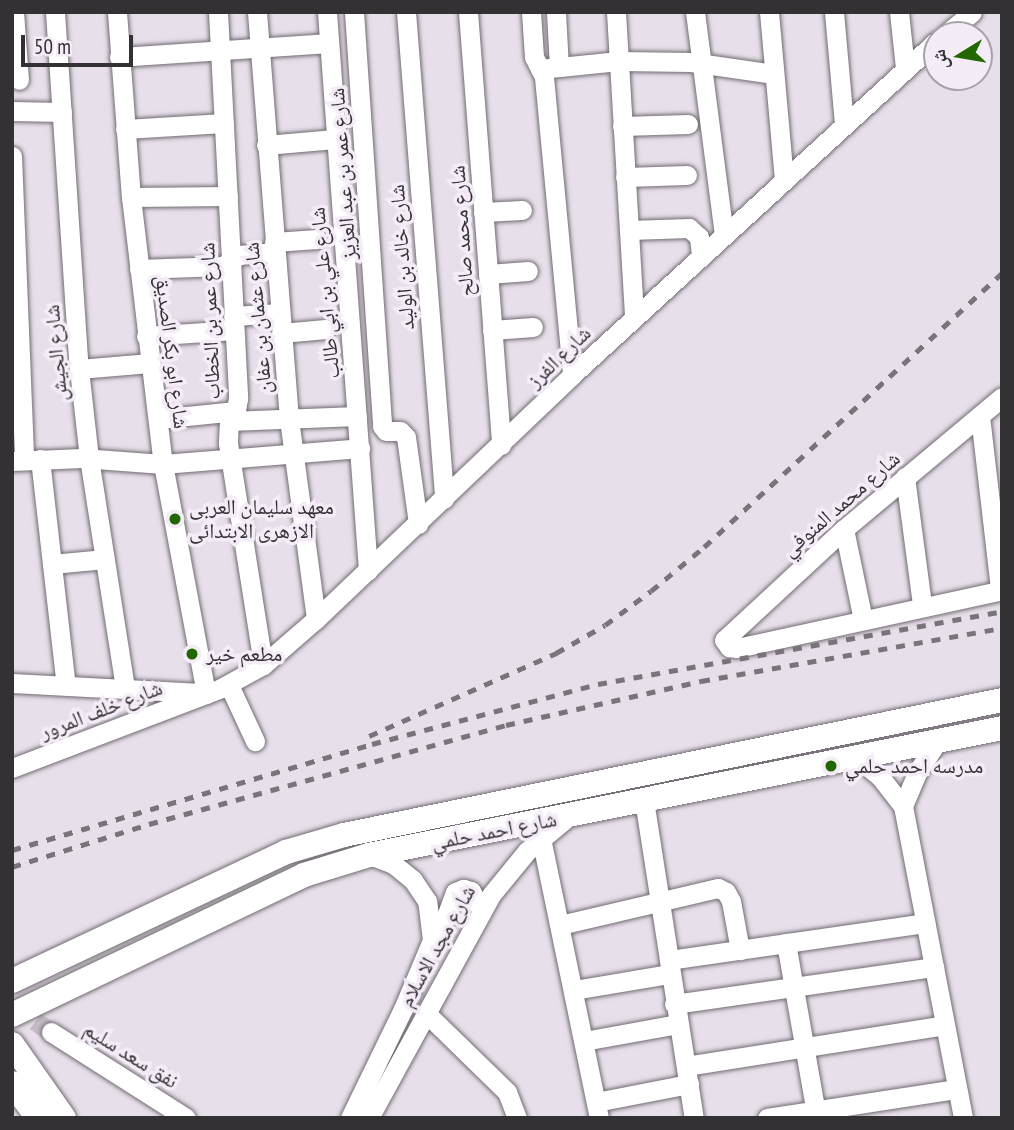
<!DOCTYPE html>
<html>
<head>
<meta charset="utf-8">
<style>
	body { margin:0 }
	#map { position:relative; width:1014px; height:1130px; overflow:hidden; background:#e7dfe9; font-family:"PT Sans Narrow","Noto Naskh Arabic",sans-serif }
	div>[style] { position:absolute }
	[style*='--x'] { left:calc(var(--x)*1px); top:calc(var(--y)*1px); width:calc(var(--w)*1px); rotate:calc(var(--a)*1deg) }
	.minor-tunnel>* { height:19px; margin-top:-9.5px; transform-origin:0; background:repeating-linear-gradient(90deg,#c3bcc5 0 19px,transparent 0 29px) }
	.roads { filter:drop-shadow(0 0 2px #726b73) drop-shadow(0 0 2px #726b73) }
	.minor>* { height:19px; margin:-9.5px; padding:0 9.5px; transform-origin:9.5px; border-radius:9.5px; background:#fff }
	.major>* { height:24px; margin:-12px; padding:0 12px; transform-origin:12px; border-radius:12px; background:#fff }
	.rail>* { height:4.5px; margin-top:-2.25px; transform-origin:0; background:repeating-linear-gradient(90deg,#79747a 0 9px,transparent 0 18px) }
	.dots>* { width:19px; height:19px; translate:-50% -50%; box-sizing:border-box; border:4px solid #f4ecf6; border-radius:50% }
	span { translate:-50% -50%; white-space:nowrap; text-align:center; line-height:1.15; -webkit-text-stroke:7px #f4ecf6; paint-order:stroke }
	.street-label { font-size:21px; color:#343135 }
	.poi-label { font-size:21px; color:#343135 }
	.left { translate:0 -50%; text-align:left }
	.frame { position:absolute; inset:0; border:14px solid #343135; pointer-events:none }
	.north { position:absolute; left:923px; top:21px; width:70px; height:70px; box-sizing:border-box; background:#f4ecf6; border:2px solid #a7a1a9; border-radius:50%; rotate:259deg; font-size:19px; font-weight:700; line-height:28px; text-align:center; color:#343135 }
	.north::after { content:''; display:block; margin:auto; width:24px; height:32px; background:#216800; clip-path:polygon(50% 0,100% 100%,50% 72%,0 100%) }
	.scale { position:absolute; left:21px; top:35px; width:112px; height:32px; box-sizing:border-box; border:4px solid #343135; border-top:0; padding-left:9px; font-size:21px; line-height:24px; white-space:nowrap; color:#343135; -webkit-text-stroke:5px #f4ecf6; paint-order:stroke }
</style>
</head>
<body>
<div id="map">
	<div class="minor-tunnel">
		<div style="--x:12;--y:1004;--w:48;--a:35.7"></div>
	</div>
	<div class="roads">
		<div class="minor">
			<div style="--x:14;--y:12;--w:68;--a:85.8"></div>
			<div style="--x:55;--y:12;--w:358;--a:86.2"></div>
			<div style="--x:79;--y:369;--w:90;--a:83.6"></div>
			<div style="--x:89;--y:458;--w:233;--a:81.1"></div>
			<div style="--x:117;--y:12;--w:186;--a:85.7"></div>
			<div style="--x:131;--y:197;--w:269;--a:83.2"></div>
			<div style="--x:163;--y:464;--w:234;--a:79.4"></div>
			<div style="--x:218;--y:12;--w:387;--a:87"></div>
			<div style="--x:238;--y:398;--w:13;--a:99"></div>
			<div style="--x:236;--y:411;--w:12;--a:125"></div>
			<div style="--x:229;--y:421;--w:22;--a:93"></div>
			<div style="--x:228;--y:443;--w:225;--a:81"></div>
			<div style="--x:257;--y:12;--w:408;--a:85.5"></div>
			<div style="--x:289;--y:419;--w:202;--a:82.3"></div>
			<div style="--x:327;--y:12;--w:560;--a:85.8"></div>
			<div style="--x:354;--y:12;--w:415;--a:86.1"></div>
			<div style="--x:382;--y:426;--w:6;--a:51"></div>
			<div style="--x:386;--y:431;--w:14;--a:0"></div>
			<div style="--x:400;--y:431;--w:8;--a:45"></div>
			<div style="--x:406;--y:437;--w:88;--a:82.1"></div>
			<div style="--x:406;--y:12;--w:488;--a:85.5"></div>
			<div style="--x:468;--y:12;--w:434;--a:85.6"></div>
			<div style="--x:531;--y:12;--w:45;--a:86.2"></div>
			<div style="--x:534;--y:57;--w:22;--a:63"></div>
			<div style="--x:544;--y:77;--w:299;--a:84.6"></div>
			<div style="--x:556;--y:12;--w:55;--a:86.9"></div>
			<div style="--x:616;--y:12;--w:306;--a:86.6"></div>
			<div style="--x:695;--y:12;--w:225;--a:82.6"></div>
			<div style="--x:769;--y:12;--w:168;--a:84.9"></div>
			<div style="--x:834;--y:12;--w:112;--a:84.9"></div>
			<div style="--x:899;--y:12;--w:56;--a:83.9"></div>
			<div style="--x:945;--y:35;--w:35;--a:-40"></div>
			<div style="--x:119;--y:57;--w:209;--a:-3.8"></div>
			<div style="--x:540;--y:69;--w:79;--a:-5.8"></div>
			<div style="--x:619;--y:61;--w:72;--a:0.8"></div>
			<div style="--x:691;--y:62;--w:84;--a:8.2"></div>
			<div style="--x:12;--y:111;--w:50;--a:1.1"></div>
			<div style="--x:622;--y:126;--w:66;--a:-1.7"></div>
			<div style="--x:125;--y:129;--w:99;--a:-3.5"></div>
			<div style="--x:266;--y:145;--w:69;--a:-5"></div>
			<div style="--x:12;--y:156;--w:304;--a:87.7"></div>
			<div style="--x:625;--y:177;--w:62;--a:-1.8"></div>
			<div style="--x:131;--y:197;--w:97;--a:-0.6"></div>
			<div style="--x:483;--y:212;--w:39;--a:-3"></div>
			<div style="--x:629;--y:230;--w:60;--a:-1.9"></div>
			<div style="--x:689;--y:228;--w:13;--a:42"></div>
			<div style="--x:699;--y:237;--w:18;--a:84"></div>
			<div style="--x:274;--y:242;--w:43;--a:-4"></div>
			<div style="--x:139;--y:269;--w:84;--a:-2"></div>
			<div style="--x:223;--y:266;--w:19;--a:-35"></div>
			<div style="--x:239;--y:255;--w:36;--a:-5"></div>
			<div style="--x:488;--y:274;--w:40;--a:-4.3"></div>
			<div style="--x:233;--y:316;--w:47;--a:-3.7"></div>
			<div style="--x:492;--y:330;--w:41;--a:-4.2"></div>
			<div style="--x:281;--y:333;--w:45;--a:-5.1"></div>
			<div style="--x:146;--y:336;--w:88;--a:-3.9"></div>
			<div style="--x:79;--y:369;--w:71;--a:-4.8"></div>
			<div style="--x:1002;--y:397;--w:206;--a:140.1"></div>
			<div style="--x:844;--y:529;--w:163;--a:137.2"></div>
			<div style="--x:724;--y:640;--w:9;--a:54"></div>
			<div style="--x:729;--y:647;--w:8;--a:7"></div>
			<div style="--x:737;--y:648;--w:271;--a:-12.3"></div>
			<div style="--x:980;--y:416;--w:175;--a:83.4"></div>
			<div style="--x:158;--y:419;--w:78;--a:-5.9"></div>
			<div style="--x:229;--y:421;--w:128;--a:-2.2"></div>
			<div style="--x:40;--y:459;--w:228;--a:83.5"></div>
			<div style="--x:12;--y:461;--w:70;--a:-2.5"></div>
			<div style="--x:82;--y:458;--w:81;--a:4.2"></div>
			<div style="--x:163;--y:464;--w:198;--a:-4.6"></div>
			<div style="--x:905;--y:477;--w:129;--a:82.4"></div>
			<div style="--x:844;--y:529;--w:93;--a:78.2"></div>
			<div style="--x:52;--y:564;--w:53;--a:-5.4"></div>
			<div style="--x:12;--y:683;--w:189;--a:3"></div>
			<div style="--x:229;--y:685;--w:62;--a:65.1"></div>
			<div style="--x:854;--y:755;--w:35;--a:40"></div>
			<div style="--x:881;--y:778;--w:36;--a:52"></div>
			<div style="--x:903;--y:806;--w:318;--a:79.1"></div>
			<div style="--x:12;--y:768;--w:224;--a:-20.9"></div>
			<div style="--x:221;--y:688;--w:48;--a:-28.7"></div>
			<div style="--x:263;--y:665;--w:70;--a:-41"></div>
			<div style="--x:316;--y:619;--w:354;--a:-43.6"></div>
			<div style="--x:572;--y:375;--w:495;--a:-42.5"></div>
			<div style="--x:644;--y:800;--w:322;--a:81.1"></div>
			<div style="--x:903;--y:806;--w:38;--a:-67"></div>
			<div style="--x:918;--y:771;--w:38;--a:-57"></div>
			<div style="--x:541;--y:838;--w:286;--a:78.3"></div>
			<div style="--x:560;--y:925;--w:162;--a:-13.2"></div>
			<div style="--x:718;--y:888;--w:9;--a:27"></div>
			<div style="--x:726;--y:892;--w:10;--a:61"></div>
			<div style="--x:731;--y:901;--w:50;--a:79.6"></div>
			<div style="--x:432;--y:939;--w:13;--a:-45"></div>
			<div style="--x:441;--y:930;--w:40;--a:-69.8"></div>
			<div style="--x:455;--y:892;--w:9;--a:-21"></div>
			<div style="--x:463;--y:889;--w:8;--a:14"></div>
			<div style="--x:471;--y:891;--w:21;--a:62"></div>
			<div style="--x:786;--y:943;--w:178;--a:80"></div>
			<div style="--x:669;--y:960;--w:259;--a:-8.2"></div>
			<div style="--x:574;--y:990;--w:97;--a:-9.5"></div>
			<div style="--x:674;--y:1004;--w:263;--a:-8.1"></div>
			<div style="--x:426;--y:1013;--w:113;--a:44.3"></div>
			<div style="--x:507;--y:1092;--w:28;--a:69"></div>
			<div style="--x:51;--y:1032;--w:160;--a:32.5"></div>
			<div style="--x:584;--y:1041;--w:96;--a:-10.3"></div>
			<div style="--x:686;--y:1066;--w:262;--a:-9"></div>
			<div style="--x:596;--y:1102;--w:95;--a:-11"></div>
			<div style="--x:350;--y:1118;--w:121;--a:-64.1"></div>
			<div style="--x:403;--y:1009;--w:75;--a:-67.2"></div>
			<div style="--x:432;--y:940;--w:39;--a:-97"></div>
			<div style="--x:427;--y:901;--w:25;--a:-124"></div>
			<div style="--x:413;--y:880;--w:26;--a:-141"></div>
			<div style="--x:393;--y:864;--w:26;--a:-159"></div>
			<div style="--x:369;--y:1118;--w:254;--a:-61.3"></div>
			<div style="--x:491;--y:895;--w:57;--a:-50.7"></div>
			<div style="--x:527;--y:851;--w:55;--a:-39.8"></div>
			<div style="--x:767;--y:1118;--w:192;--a:-8.7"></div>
		</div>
		<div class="major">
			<div style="--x:12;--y:981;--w:303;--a:-25.2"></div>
			<div style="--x:286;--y:852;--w:60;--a:-16.3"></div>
			<div style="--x:344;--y:835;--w:672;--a:-11.59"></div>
			<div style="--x:12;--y:1015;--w:324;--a:-25.6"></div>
			<div style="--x:304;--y:875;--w:68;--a:-17.1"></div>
			<div style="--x:369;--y:855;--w:646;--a:-11.34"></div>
			<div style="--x:12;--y:1044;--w:90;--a:54.9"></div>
			<div style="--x:12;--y:1083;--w:44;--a:53.4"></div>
		</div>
	</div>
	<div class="rail">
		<div style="--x:369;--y:736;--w:205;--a:-23.9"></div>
		<div style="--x:556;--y:653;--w:56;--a:-29.7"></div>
		<div style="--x:605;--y:625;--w:57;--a:-36.5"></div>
		<div style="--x:651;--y:591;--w:69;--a:-39.7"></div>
		<div style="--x:704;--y:547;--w:405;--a:-42.6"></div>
		<div style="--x:12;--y:850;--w:375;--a:-16.4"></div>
		<div style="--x:372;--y:744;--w:234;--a:-14.9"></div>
		<div style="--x:598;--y:684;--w:411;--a:-10.2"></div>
		<div style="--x:12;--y:867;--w:144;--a:-17.4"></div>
		<div style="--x:149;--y:824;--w:370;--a:-15.5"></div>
		<div style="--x:506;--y:725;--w:200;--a:-12.7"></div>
		<div style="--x:701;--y:681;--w:306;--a:-10"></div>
	</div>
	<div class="dots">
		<div style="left:175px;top:519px;background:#216800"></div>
		<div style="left:192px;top:654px;background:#216800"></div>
		<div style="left:831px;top:766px;background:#216800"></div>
	</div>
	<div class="street-label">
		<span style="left:343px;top:174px;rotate:-94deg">شارع عمر بن عبد العزيز</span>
		<span style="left:462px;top:231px;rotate:-94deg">شارع محمد صالح</span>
		<span style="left:402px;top:257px;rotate:-94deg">شارع خالد بن الوليد</span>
		<span style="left:325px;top:293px;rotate:-95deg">شارع علي بن ابي طالب</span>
		<span style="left:258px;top:318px;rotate:-95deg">شارع عثمان بن عفان</span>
		<span style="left:210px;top:321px;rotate:-92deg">شارع عمر بن الخطاب</span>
		<span style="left:172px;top:352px;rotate:83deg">شارع ابو بكر الصديق</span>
		<span style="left:56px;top:353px;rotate:-95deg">شارع الجيش</span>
		<span style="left:559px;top:357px;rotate:-44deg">شارع الفرز</span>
		<span style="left:841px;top:504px;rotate:-41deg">شارع محمد المنوفي</span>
		<span style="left:101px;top:710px;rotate:-21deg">شارع خلف المرور</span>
		<span style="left:494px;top:831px;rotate:-11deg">شارع احمد حلمي</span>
		<span style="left:437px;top:946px;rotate:-61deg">شارع مجد الاسلام</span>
		<span style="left:131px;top:1055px;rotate:32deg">نفق سعد سليم</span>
	</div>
	<div class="poi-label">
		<span class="left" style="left:189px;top:519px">معهد سليمان العربى<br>الازهرى الابتدائى</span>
		<span class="left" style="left:206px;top:654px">مطعم خير</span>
		<span class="left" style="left:845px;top:766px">مدرسه احمد حلمي</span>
	</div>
	<div class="frame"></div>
	<div class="north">ش</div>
	<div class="scale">50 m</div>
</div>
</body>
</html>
